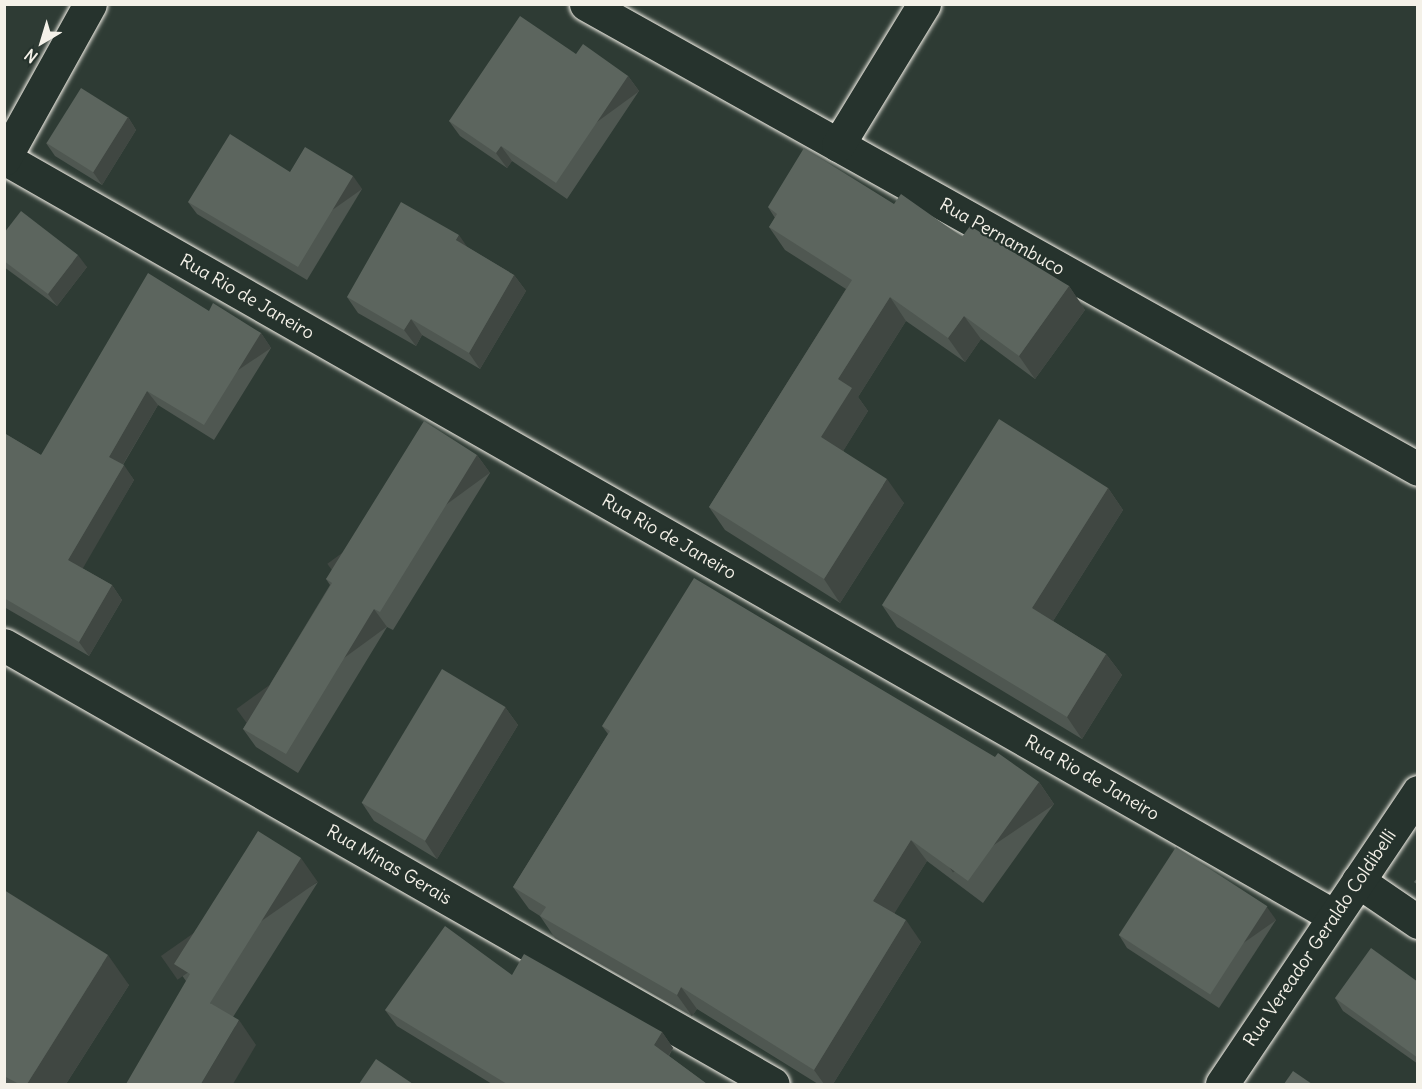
<!DOCTYPE html>
<html>
<head>
<meta charset="utf-8">
<style>
	body { margin:0 }
	#map { position:relative; width:1422px; height:1089px; overflow:hidden; background:#2e3b34; font-family:Delius,sans-serif }
	div>[style] { position:absolute }
	[style*='--x'] { left:calc(var(--x)*1px); top:calc(var(--y)*1px); width:calc(var(--w)*1px); rotate:calc(var(--a)*1deg) }
	.roads { filter:drop-shadow(0 0 2px #f4f1e8) drop-shadow(0 0 2px #f4f1e8) }
	.minor>* { height:33px; margin:-16.5px; padding:0 16.5px; transform-origin:16.5px; border-radius:16.5px; background:#26332d }
	.wall>* { inset:0; background:#4f5751 }
	.shaded-wall>* { inset:0; background:#404742; transform-origin:0 0 }
	.building>* { inset:0; background:#5c655e; transform-origin:0 0 }
	span { translate:-50% -50%; white-space:nowrap; text-align:center; line-height:1.15; -webkit-text-stroke:4.5px #26332d; paint-order:stroke }
	.street-label { font-size:18px; color:#f4f1e8 }
	.frame { position:absolute; inset:0; border:6px solid #f4f1e8; pointer-events:none }
	.north { position:absolute; left:12px; top:12px; width:60px; height:60px; -webkit-text-stroke:4px #26332d; paint-order:stroke; rotate:218deg; font-size:16px; font-weight:700; line-height:24px; text-align:center; color:#f4f1e8 }
	.north::after { content:''; display:block; margin:auto; width:21px; height:27px; background:#f4f1e8; clip-path:polygon(50% 0,100% 100%,50% 72%,0 100%) }
</style>
</head>
<body>
<div id="map">
	<div class="roads">
		<div class="minor">
			<div style="--x:586;--y:4;--w:953;--a:29.2"></div>
			<div style="--x:838;--y:145;--w:165;--a:-58.6"></div>
			<div style="--x:4;--y:158;--w:1531;--a:29.68"></div>
			<div style="--x:4;--y:159;--w:177;--a:-61"></div>
			<div style="--x:4;--y:645;--w:885;--a:29.72"></div>
			<div style="--x:1358;--y:881;--w:73;--a:34.3"></div>
			<div style="--x:1222;--y:1084;--w:352;--a:-56.1"></div>
		</div>
	</div>
	<div class="wall">
		<div style="clip-path:polygon(576px 54px,628px 76px,639px 91px,567px 199px,512px 161px,507px 168px,460px 136px,449px 121px)"></div>
		<div style="clip-path:polygon(128px 117px,136px 130px,102px 185px,55px 156px,46px 143px)"></div>
		<div style="clip-path:polygon(362px 189px,307px 280px,197px 214px,188px 202px)"></div>
		<div style="clip-path:polygon(894px 204px,962px 237px,1069px 286px,1085px 310px,1035px 379px,981px 339px,965px 362px,906px 321px,858px 397px,868px 411px,843px 451px,904px 503px,840px 603px,725px 530px,709px 507px,846px 289px,785px 250px,769px 227px,775px 218px,768px 207px)"></div>
		<div style="clip-path:polygon(4px 233px,87px 267px,57px 306px,4px 267px)"></div>
		<div style="clip-path:polygon(467px 247px,514px 275px,526px 291px,480px 369px,422px 335px,416px 346px,358px 313px,347px 297px)"></div>
		<div style="clip-path:polygon(209px 311px,261px 333px,271px 348px,214px 440px,158px 405px,123px 465px,134px 480px,82px 568px,112px 585px,122px 600px,89px 656px,4px 607px,4px 433px,41px 455px)"></div>
		<div style="clip-path:polygon(477px 455px,490px 473px,393px 630px,387px 627px,298px 773px,256px 747px,243px 729px,330px 585px,326px 579px)"></div>
		<div style="clip-path:polygon(1108px 488px,1123px 510px,1053px 621px,1106px 654px,1122px 675px,1082px 739px,897px 627px,882px 605px)"></div>
		<div style="clip-path:polygon(505px 707px,518px 725px,437px 859px,374px 821px,362px 803px)"></div>
		<div style="clip-path:polygon(602px 726px,995px 757px,1039px 782px,1054px 804px,983px 903px,927px 861px,894px 913px,921px 942px,833px 1084px,818px 1084px,697px 1009px,692px 1016px,555px 938px,540px 916px,529px 909px,513px 887px,608px 734px)"></div>
		<div style="clip-path:polygon(318px 882px,233px 1017px,256px 1045px,186px 981px,174px 964px)"></div>
		<div style="clip-path:polygon(4px 890px,129px 985px,66px 1084px,4px 1084px)"></div>
		<div style="clip-path:polygon(1276px 920px,1219px 1008px,1127px 948px,1119px 935px)"></div>
		<div style="clip-path:polygon(512px 975px,662px 1032px,673px 1048px,669px 1056px,707px 1084px,492px 1084px,397px 1026px,385px 1010px)"></div>
		<div style="clip-path:polygon(1418px 982px,1418px 1064px,1343px 1011px,1335px 998px)"></div>
	</div>
	<div class="shaded-wall">
		<div style="left:628px;top:76px;width:19px;height:129px;rotate:54deg"></div>
		<div style="clip-path:polygon(128px 117px,136px 130px,102px 185px,93px 172px)"></div>
		<div style="clip-path:polygon(501px 146px,512px 161px,507px 168px,496px 153px)"></div>
		<div style="left:353px;top:176px;width:16px;height:106px;rotate:55deg"></div>
		<div style="clip-path:polygon(459px 235px,470px 251px,456px 240px)"></div>
		<div style="clip-path:polygon(78px 255px,87px 267px,57px 306px,48px 294px)"></div>
		<div style="clip-path:polygon(514px 275px,526px 291px,480px 369px,469px 353px)"></div>
		<div style="clip-path:polygon(1069px 286px,1085px 310px,1035px 379px,1019px 356px)"></div>
		<div style="clip-path:polygon(890px 297px,906px 321px,858px 397px,868px 411px,837px 461px,821px 437px,838px 379px)"></div>
		<div style="clip-path:polygon(964px 316px,981px 339px,965px 362px,948px 338px)"></div>
		<div style="clip-path:polygon(411px 319px,422px 335px,416px 346px,404px 330px)"></div>
		<div style="left:261px;top:333px;width:18px;height:108px;rotate:56deg"></div>
		<div style="clip-path:polygon(147px 391px,158px 405px,119px 471px,109px 457px)"></div>
		<div style="left:477px;top:455px;width:22px;height:185px;rotate:54deg"></div>
		<div style="clip-path:polygon(124px 465px,134px 480px,79px 575px,68px 560px)"></div>
		<div style="clip-path:polygon(887px 479px,904px 503px,840px 603px,824px 579px)"></div>
		<div style="clip-path:polygon(1108px 488px,1123px 510px,1048px 629px,1032px 608px)"></div>
		<div style="clip-path:polygon(112px 585px,122px 600px,89px 656px,79px 642px)"></div>
		<div style="left:374px;top:609px;width:22px;height:170px;rotate:54deg"></div>
		<div style="clip-path:polygon(1106px 654px,1122px 675px,1082px 739px,1067px 717px)"></div>
		<div style="clip-path:polygon(505px 707px,518px 725px,437px 859px,425px 841px)"></div>
		<div style="left:1039px;top:782px;width:27px;height:122px;rotate:56deg"></div>
		<div style="clip-path:polygon(911px 840px,927px 861px,889px 922px,873px 901px)"></div>
		<div style="left:301px;top:858px;width:29px;height:171px;rotate:55deg"></div>
		<div style="left:1267px;top:907px;width:16px;height:105px;rotate:55deg"></div>
		<div style="clip-path:polygon(906px 920px,921px 942px,833px 1084px,824px 1084px,814px 1070px)"></div>
		<div style="clip-path:polygon(108px 955px,129px 985px,66px 1084px,27px 1084px)"></div>
		<div style="clip-path:polygon(681px 987px,697px 1009px,692px 1016px,677px 995px)"></div>
		<div style="clip-path:polygon(239px 1020px,256px 1045px,233px 1084px,201px 1084px)"></div>
		<div style="clip-path:polygon(662px 1032px,673px 1048px,665px 1061px,654px 1045px)"></div>
	</div>
	<div class="building">
		<div style="clip-path:polygon(520px 16px,576px 54px,583px 44px,628px 76px,556px 183px,501px 146px,496px 153px,449px 121px)"></div>
		<div style="left:81px;top:88px;width:55px;height:65px;rotate:32deg"></div>
		<div style="clip-path:polygon(230px 134px,290px 172px,305px 147px,353px 176px,298px 267px,188px 202px)"></div>
		<div style="clip-path:polygon(804px 148px,894px 204px,901px 194px,962px 237px,970px 226px,1069px 286px,1019px 356px,964px 316px,948px 338px,890px 297px,838px 379px,852px 388px,821px 437px,887px 479px,824px 579px,709px 507px,852px 280px,769px 227px,777px 214px,768px 207px)"></div>
		<div style="clip-path:polygon(401px 202px,459px 235px,456px 240px,514px 275px,469px 353px,411px 319px,404px 330px,347px 297px)"></div>
		<div style="clip-path:polygon(21px 211px,78px 255px,48px 294px,4px 261px,4px 233px)"></div>
		<div style="clip-path:polygon(148px 273px,209px 311px,213px 303px,261px 333px,204px 425px,147px 391px,109px 457px,124px 465px,68px 560px,112px 585px,79px 642px,4px 598px,4px 433px,41px 455px)"></div>
		<div style="clip-path:polygon(999px 419px,1108px 488px,1032px 608px,1106px 654px,1067px 717px,882px 605px)"></div>
		<div style="clip-path:polygon(424px 421px,477px 455px,380px 612px,374px 609px,286px 754px,243px 729px,332px 583px,326px 579px)"></div>
		<div style="clip-path:polygon(694px 578px,995px 757px,998px 753px,1039px 782px,968px 881px,911px 840px,873px 901px,906px 920px,814px 1070px,681px 987px,677px 995px,540px 916px,546px 907px,513px 887px,610px 731px,602px 726px)"></div>
		<div style="left:442px;top:669px;width:74px;height:156px;rotate:31deg"></div>
		<div style="clip-path:polygon(258px 831px,301px 858px,210px 1003px,239px 1020px,201px 1084px,126px 1084px,190px 974px,174px 964px)"></div>
		<div style="left:1176px;top:847px;width:109px;height:105px;rotate:33deg"></div>
		<div style="clip-path:polygon(1418px 877px,1418px 885px,1414px 882px)"></div>
		<div style="clip-path:polygon(4px 890px,108px 955px,27px 1084px,19px 1084px,4px 1076px)"></div>
		<div style="clip-path:polygon(445px 926px,512px 975px,524px 954px,662px 1032px,654px 1045px,707px 1084px,507px 1084px,385px 1010px)"></div>
		<div style="clip-path:polygon(1371px 948px,1418px 982px,1418px 1058px,1335px 998px)"></div>
		<div style="clip-path:polygon(376px 1059px,413px 1084px,359px 1084px)"></div>
		<div style="clip-path:polygon(1293px 1071px,1312px 1084px,1284px 1084px)"></div>
	</div>
	<div class="street-label">
		<span style="left:1002px;top:237px;rotate:29deg">Rua Pernambuco</span>
		<span style="left:247px;top:297px;rotate:30deg">Rua Rio de Janeiro</span>
		<span style="left:669px;top:537px;rotate:30deg">Rua Rio de Janeiro</span>
		<span style="left:1092px;top:778px;rotate:30deg">Rua Rio de Janeiro</span>
		<span style="left:389px;top:865px;rotate:30deg">Rua Minas Gerais</span>
		<span style="left:1320px;top:938px;rotate:-56deg">Rua Vereador Geraldo Coldibelli</span>
	</div>
	<div class="frame"></div>
	<div class="north">N</div>
</div>
</body>
</html>
